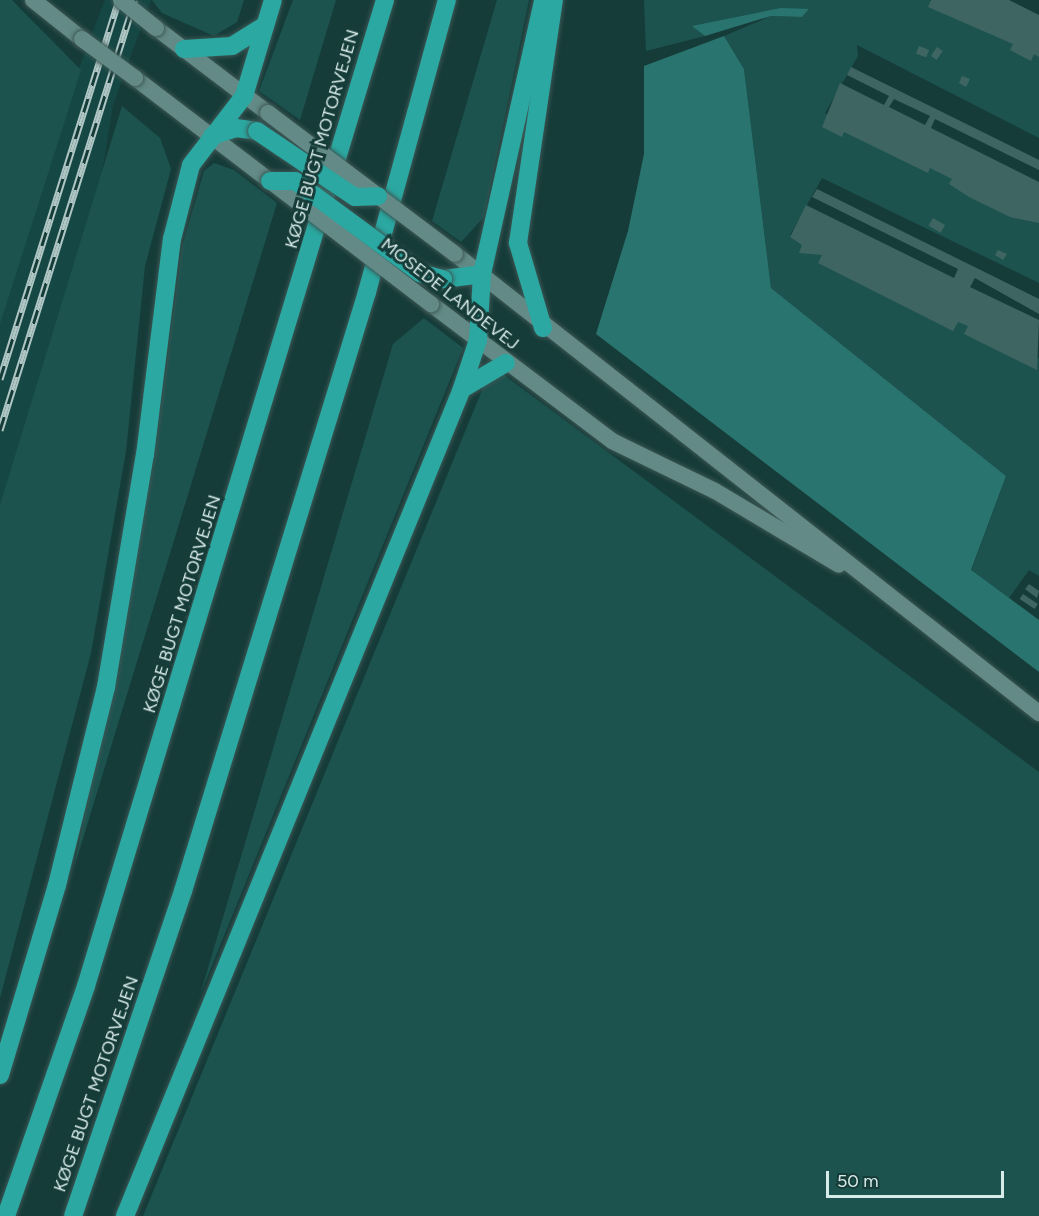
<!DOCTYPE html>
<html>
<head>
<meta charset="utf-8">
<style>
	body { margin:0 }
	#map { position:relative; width:1039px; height:1216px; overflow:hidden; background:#163c39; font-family:Figtree,sans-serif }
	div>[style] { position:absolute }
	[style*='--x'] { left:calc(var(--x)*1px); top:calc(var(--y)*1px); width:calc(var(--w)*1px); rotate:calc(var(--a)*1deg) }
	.built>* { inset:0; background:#154845 }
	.green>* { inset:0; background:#1c534f }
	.forest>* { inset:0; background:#2a746f }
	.building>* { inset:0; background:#3f6562; transform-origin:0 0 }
	.roads { filter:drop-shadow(0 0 2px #3b5654) drop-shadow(0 0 2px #3b5654) }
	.secondary>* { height:16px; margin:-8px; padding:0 8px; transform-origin:8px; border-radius:8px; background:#638a86 }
	.motorway>* { height:18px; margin:-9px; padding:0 9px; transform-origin:9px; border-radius:9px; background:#2ba8a1 }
	.rail>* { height:7px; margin-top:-3.5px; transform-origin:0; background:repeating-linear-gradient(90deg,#163c39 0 14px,#afc6c4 0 28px); box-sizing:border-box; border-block:2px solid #afc6c4 }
	.bridges { filter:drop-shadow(0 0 2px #3b5654) drop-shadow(0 0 2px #3b5654) }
	.secondary-bridge>* { height:16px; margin:-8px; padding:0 8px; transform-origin:8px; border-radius:8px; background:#638a86 }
	.motorway-bridge>* { height:18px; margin:-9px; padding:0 9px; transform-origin:9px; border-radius:9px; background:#2ba8a1 }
	span { translate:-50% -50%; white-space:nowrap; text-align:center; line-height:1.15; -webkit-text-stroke:6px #163c39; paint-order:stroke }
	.street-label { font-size:18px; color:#d7ebe9 }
	.scale { position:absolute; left:826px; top:1171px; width:178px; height:27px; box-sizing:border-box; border:3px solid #d7ebe9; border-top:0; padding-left:8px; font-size:18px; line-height:21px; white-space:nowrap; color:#d7ebe9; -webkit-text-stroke:4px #163c39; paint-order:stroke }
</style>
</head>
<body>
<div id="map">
	<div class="built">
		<div style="clip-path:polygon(105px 0,151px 0,113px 105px,101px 179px,0 507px,0 324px,66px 102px)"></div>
	</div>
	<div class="green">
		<div style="clip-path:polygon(0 0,12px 0,81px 70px,0 324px)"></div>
		<div style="clip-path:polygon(152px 0,244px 0,237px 22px,214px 36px,162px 13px)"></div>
		<div style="clip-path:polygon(293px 0,336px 0,300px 120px,259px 91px)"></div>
		<div style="clip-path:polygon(497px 0,529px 0,484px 217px,461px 242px,432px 221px)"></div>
		<div style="clip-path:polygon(644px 0,929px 0,1039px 55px,1039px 138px,857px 45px,858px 56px,825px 113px,1039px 220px,1039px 283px,822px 178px,790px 235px,1039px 358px,1039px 576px,1029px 570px,1009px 598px,971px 571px,1006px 476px,771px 288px,744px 69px,724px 36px,771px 16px,802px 17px,809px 9px,693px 26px,705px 36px,646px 51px)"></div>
		<div style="clip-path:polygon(122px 106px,160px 138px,171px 169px,145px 266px,126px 451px,91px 653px,0 998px,0 505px)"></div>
		<div style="clip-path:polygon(214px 163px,234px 170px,277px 203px,74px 868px,153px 466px,182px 247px,204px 171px)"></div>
		<div style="clip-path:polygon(424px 318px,463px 348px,200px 995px,393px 344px)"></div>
		<div style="clip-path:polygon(492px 366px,1039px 772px,1039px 1216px,143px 1216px)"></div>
	</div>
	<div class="forest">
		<div style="clip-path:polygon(781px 8px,809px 9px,802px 17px,771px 16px,705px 36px,692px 26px)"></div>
		<div style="clip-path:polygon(724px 36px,744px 69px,771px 288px,1006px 476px,971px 570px,1039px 620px,1039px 672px,596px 334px,628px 231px,644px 154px,644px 66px)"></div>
	</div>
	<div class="building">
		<div style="clip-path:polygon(931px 0,1009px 0,1039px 15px,1039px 57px,1034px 54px,1031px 61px,1010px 50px,1013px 44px,928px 7px)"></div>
		<div style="left:919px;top:46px;width:11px;height:8px;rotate:22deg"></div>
		<div style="left:937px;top:47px;width:7px;height:11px;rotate:34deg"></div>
		<div style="clip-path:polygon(evenodd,851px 67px,1039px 160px,1039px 170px,935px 119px,931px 128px,1039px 182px,1039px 223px,1010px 217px,969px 197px,949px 184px,952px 179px,930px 168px,928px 173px,844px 132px,842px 137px,822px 127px,840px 83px,884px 105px,889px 96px,847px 75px,851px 67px,894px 99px,930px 116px,925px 125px,889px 107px,894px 99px)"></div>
		<div style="clip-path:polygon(962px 76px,970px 79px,966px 87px,959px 83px)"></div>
		<div style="clip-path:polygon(817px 189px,1039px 299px,1039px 314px,975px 278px,970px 287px,1039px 320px,1037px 370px,964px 334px,968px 326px,958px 322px,953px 331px,818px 263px,822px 255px,799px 253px,802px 245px,790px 237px,806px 205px,954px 278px,958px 269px,812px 197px)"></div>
		<div style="left:933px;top:218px;width:14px;height:9px;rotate:30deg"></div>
		<div style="clip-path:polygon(998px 250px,1007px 254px,1003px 260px,995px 255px)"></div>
		<div style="clip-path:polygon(1029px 584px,1039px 591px,1037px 598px,1025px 589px)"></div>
		<div style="left:1023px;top:594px;width:18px;height:6px;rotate:34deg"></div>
	</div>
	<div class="roads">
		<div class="secondary">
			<div style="--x:33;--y:0;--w:63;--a:38.5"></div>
			<div style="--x:156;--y:28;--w:141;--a:37.2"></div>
			<div style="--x:135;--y:78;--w:170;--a:37.3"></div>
			<div style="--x:455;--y:254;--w:743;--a:38.17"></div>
			<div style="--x:431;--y:304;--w:227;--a:37.1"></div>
			<div style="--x:612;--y:441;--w:114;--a:25.9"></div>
			<div style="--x:715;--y:491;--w:144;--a:30.8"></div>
		</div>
		<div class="motorway">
			<div style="--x:184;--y:49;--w:48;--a:-3.6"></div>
			<div style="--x:232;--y:46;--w:36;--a:-32"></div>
			<div style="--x:212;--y:136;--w:25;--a:-18"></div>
			<div style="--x:236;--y:128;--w:21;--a:8"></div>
			<div style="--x:443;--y:279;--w:39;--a:-7"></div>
			<div style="--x:543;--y:328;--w:89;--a:-106.4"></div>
			<div style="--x:518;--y:243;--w:246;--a:-81.6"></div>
			<div style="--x:462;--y:389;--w:51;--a:-30.6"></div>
			<div style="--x:0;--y:1075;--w:198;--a:-73.3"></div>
			<div style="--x:57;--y:885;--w:204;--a:-76.1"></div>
			<div style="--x:106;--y:687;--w:235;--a:-80.5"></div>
			<div style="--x:145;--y:455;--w:218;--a:-82.9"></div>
			<div style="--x:172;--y:239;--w:76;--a:-75.6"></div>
			<div style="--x:191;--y:165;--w:87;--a:-52.5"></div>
			<div style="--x:244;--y:96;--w:100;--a:-73.2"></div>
			<div style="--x:6;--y:1216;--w:244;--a:-70.8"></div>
			<div style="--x:86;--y:986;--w:1030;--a:-73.13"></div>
			<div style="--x:73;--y:1216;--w:343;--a:-71.3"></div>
			<div style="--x:183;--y:891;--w:627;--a:-72.92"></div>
			<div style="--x:367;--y:292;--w:303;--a:-74.7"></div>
			<div style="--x:125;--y:1216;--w:891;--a:-67.84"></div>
			<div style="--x:461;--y:391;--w:54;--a:-71.6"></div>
			<div style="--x:478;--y:340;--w:66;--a:-86.5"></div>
			<div style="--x:482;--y:274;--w:281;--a:-77.4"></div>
		</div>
	</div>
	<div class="rail">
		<div style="--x:0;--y:379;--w:397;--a:-72.6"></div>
		<div style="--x:0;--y:430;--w:451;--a:-72.6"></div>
	</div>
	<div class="bridges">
		<div class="secondary-bridge">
			<div style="--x:121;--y:0;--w:45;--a:38.7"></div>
			<div style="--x:82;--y:39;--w:66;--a:36.3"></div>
			<div style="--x:268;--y:113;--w:234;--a:37"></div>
			<div style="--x:270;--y:181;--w:203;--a:37.4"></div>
		</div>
		<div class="motorway-bridge">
			<div style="--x:257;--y:131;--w:118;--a:34"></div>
			<div style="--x:355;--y:197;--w:23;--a:-2"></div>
			<div style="--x:270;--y:181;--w:25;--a:0"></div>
			<div style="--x:295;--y:181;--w:155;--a:36.4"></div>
			<div style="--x:420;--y:273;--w:24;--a:15"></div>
		</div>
	</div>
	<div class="street-label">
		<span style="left:322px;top:139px;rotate:-74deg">KØGE BUGT MOTORVEJEN</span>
		<span style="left:450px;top:294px;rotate:38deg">MOSEDE LANDEVEJ</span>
		<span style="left:182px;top:604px;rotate:-73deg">KØGE BUGT MOTORVEJEN</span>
		<span style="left:96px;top:1084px;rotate:-71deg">KØGE BUGT MOTORVEJEN</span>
	</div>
	<div class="scale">50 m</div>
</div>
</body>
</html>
